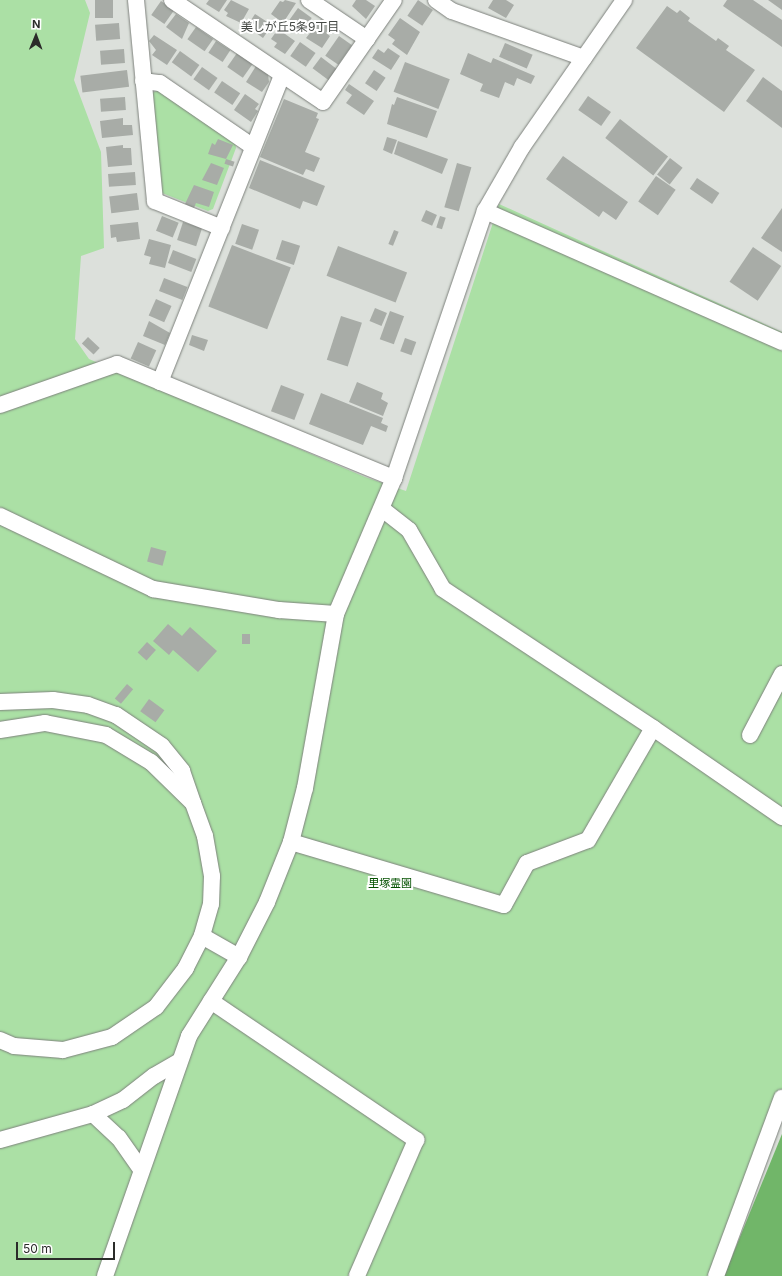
<!DOCTYPE html>
<html>
<head>
<meta charset="utf-8">
<style>
	body { margin:0 }
	#map { position:relative; width:782px; height:1276px; overflow:hidden; background:#dce0db; font-family:Inter,"Noto Sans JP",sans-serif }
	div>[style] { position:absolute }
	[style*='--x'] { left:calc(var(--x)*1px); top:calc(var(--y)*1px); width:calc(var(--w)*1px); rotate:calc(var(--a)*1deg) }
	.green>* { inset:0; background:#abe0a5 }
	.forest>* { inset:0; background:#71b669 }
	.building>* { inset:0; background:#a8aca7; transform-origin:0 0 }
	.roads { filter:drop-shadow(0 0 1px #7d817c) drop-shadow(0 0 1px #7d817c) }
	.minor>* { height:16px; margin:-8px; padding:0 8px; transform-origin:8px; border-radius:8px; background:#fff }
	span { translate:-50% -50%; white-space:nowrap; text-align:center; line-height:1.15; -webkit-text-stroke:4px #fff; paint-order:stroke }
	.park-label { font-size:11px; color:#045100 }
	.neighbourhood-label { font-size:12px; color:#454945 }
	.north { position:absolute; left:16px; top:16px; width:40px; height:40px; -webkit-text-stroke:3px #fff; paint-order:stroke; rotate:1deg; font-size:11px; font-weight:700; line-height:16px; text-align:center; color:#2b2c2a }
	.north::after { content:''; display:block; margin:auto; width:14px; height:18px; background:#2b2c2a; clip-path:polygon(50% 0,100% 100%,50% 72%,0 100%) }
	.scale { position:absolute; left:16px; top:1242px; width:99px; height:18px; box-sizing:border-box; border:2px solid #2b2c2a; border-top:0; padding-left:5px; font-size:12px; line-height:14px; white-space:nowrap; color:#2b2c2a; -webkit-text-stroke:3px #fff; paint-order:stroke }
</style>
</head>
<body>
<div id="map">
	<div class="green">
		<div style="clip-path:polygon(0 0,85px 0,90px 13px,74px 80px,101px 152px,104px 248px,81px 256px,75px 339px,89px 359px,365px 477px,406px 491px,499px 204px,782px 332px,782px 1112px,719px 1276px,0 1276px)"></div>
		<div style="clip-path:polygon(158px 90px,235px 141px,236px 148px,213px 209px,208px 211px,162px 193px,150px 94px)"></div>
	</div>
	<div class="forest">
		<div style="clip-path:polygon(782px 1134px,782px 1276px,724px 1276px)"></div>
	</div>
	<div class="building">
		<div style="left:95px;top:0;width:18px;height:18px"></div>
		<div style="clip-path:polygon(209px 0,227px 0,219px 12px,206px 4px)"></div>
		<div style="clip-path:polygon(231px 0,249px 9px,241px 23px,226px 16px,228px 13px,224px 10px)"></div>
		<div style="clip-path:polygon(285px 0,296px 3px,283px 23px,271px 14px,280px 1px,283px 2px)"></div>
		<div style="clip-path:polygon(356px 0,366px 0,375px 6px,366px 19px,352px 6px)"></div>
		<div style="left:418px;top:0;width:18px;height:19px;rotate:34deg"></div>
		<div style="clip-path:polygon(493px 0,506px 0,514px 5px,506px 18px,488px 8px)"></div>
		<div style="clip-path:polygon(727px 0,753px 0,782px 20px,782px 47px,723px 6px)"></div>
		<div style="clip-path:polygon(768px 0,782px 0,782px 10px)"></div>
		<div style="left:161px;top:1px;width:16px;height:17px;rotate:35deg"></div>
		<div style="clip-path:polygon(667px 6px,677px 13px,680px 10px,690px 18px,688px 21px,716px 41px,718px 38px,729px 46px,726px 50px,755px 70px,724px 112px,636px 48px)"></div>
		<div style="left:298px;top:8px;width:17px;height:16px;rotate:36deg"></div>
		<div style="clip-path:polygon(176px 14px,189px 23px,182px 39px,166px 27px)"></div>
		<div style="clip-path:polygon(255px 14px,272px 25px,263px 38px,252px 30px,254px 26px,249px 23px)"></div>
		<div style="clip-path:polygon(400px 18px,420px 32px,407px 55px,392px 44px,395px 40px,388px 35px)"></div>
		<div style="clip-path:polygon(321px 19px,331px 26px,326px 33px,330px 36px,322px 48px,306px 38px)"></div>
		<div style="left:119px;top:23px;width:16px;height:24px;rotate:86deg"></div>
		<div style="left:196px;top:27px;width:21px;height:15px;rotate:35deg"></div>
		<div style="clip-path:polygon(278px 29px,295px 41px,285px 54px,274px 47px,277px 43px,271px 39px)"></div>
		<div style="clip-path:polygon(154px 35px,177px 50px,167px 65px,152px 55px,156px 50px,149px 41px)"></div>
		<div style="left:339px;top:36px;width:16px;height:24px;rotate:35deg"></div>
		<div style="left:216px;top:41px;width:17px;height:14px;rotate:33deg"></div>
		<div style="left:300px;top:42px;width:19px;height:17px;rotate:35deg"></div>
		<div style="left:505px;top:43px;width:30px;height:15px;rotate:23deg"></div>
		<div style="clip-path:polygon(388px 48px,400px 56px,391px 70px,372px 58px,378px 49px,384px 53px)"></div>
		<div style="left:124px;top:49px;width:14px;height:24px;rotate:86deg"></div>
		<div style="left:180px;top:51px;width:24px;height:14px;rotate:36deg"></div>
		<div style="left:237px;top:53px;width:19px;height:17px;rotate:35deg"></div>
		<div style="clip-path:polygon(468px 53px,491px 63px,493px 58px,535px 76px,531px 84px,517px 78px,514px 86px,505px 82px,499px 98px,480px 91px,483px 84px,460px 74px)"></div>
		<div style="left:321px;top:57px;width:21px;height:14px;rotate:37deg"></div>
		<div style="left:405px;top:62px;width:48px;height:32px;rotate:21deg"></div>
		<div style="clip-path:polygon(256px 66px,268px 74px,269px 82px,262px 92px,246px 82px)"></div>
		<div style="left:202px;top:67px;width:19px;height:15px;rotate:35deg"></div>
		<div style="left:127px;top:70px;width:17px;height:47px;rotate:83deg"></div>
		<div style="left:374px;top:70px;width:14px;height:16px;rotate:34deg"></div>
		<div style="clip-path:polygon(763px 77px,782px 91px,782px 128px,746px 101px)"></div>
		<div style="left:222px;top:81px;width:22px;height:14px;rotate:34deg"></div>
		<div style="clip-path:polygon(349px 84px,374px 101px,364px 115px,346px 103px,352px 95px,345px 90px)"></div>
		<div style="clip-path:polygon(245px 94px,259px 104px,255px 109px,258px 111px,251px 122px,234px 110px)"></div>
		<div style="left:588px;top:96px;width:28px;height:17px;rotate:35deg"></div>
		<div style="left:125px;top:97px;width:13px;height:25px;rotate:86deg"></div>
		<div style="clip-path:polygon(397px 97px,437px 111px,427px 138px,387px 124px,392px 104px,394px 105px)"></div>
		<div style="clip-path:polygon(284px 99px,318px 113px,316px 118px,319px 119px,305px 152px,320px 158px,314px 172px,306px 169px,303px 175px,260px 157px)"></div>
		<div style="clip-path:polygon(123px 118px,123px 125px,132px 125px,133px 135px,102px 138px,100px 121px)"></div>
		<div style="left:620px;top:119px;width:61px;height:24px;rotate:38deg"></div>
		<div style="clip-path:polygon(387px 137px,397px 140px,392px 154px,383px 150px)"></div>
		<div style="clip-path:polygon(218px 139px,233px 145px,226px 159px,208px 154px,212px 143px,215px 145px)"></div>
		<div style="clip-path:polygon(398px 141px,448px 159px,442px 174px,394px 154px)"></div>
		<div style="clip-path:polygon(123px 145px,123px 148px,131px 148px,132px 165px,108px 167px,106px 147px)"></div>
		<div style="clip-path:polygon(563px 156px,628px 202px,616px 220px,603px 211px,599px 217px,546px 179px)"></div>
		<div style="left:670px;top:158px;width:16px;height:21px;rotate:38deg"></div>
		<div style="left:226px;top:159px;width:9px;height:5px;rotate:18deg"></div>
		<div style="clip-path:polygon(260px 160px,325px 186px,317px 206px,303px 201px,300px 209px,249px 188px)"></div>
		<div style="clip-path:polygon(211px 163px,224px 168px,217px 185px,202px 180px)"></div>
		<div style="left:457px;top:163px;width:15px;height:46px;rotate:16deg"></div>
		<div style="left:135px;top:172px;width:13px;height:27px;rotate:86deg"></div>
		<div style="left:656px;top:176px;width:24px;height:31px;rotate:35deg"></div>
		<div style="left:697px;top:178px;width:27px;height:13px;rotate:34deg"></div>
		<div style="clip-path:polygon(194px 185px,214px 192px,209px 207px,196px 203px,194px 208px,185px 204px)"></div>
		<div style="left:137px;top:193px;width:17px;height:28px;rotate:83deg"></div>
		<div style="clip-path:polygon(782px 208px,782px 252px,761px 238px)"></div>
		<div style="left:426px;top:210px;width:12px;height:12px;rotate:24deg"></div>
		<div style="left:162px;top:216px;width:18px;height:16px;rotate:22deg"></div>
		<div style="left:440px;top:216px;width:6px;height:12px;rotate:18deg"></div>
		<div style="clip-path:polygon(138px 222px,140px 239px,117px 242px,116px 237px,111px 238px,110px 225px)"></div>
		<div style="left:183px;top:222px;width:20px;height:19px;rotate:18deg"></div>
		<div style="left:242px;top:224px;width:18px;height:21px;rotate:19deg"></div>
		<div style="left:394px;top:230px;width:5px;height:15px;rotate:22deg"></div>
		<div style="clip-path:polygon(149px 239px,171px 245px,165px 268px,149px 264px,151px 257px,144px 255px)"></div>
		<div style="left:282px;top:240px;width:19px;height:20px;rotate:18deg"></div>
		<div style="left:232px;top:245px;width:63px;height:66px;rotate:21deg"></div>
		<div style="left:338px;top:246px;width:74px;height:32px;rotate:21deg"></div>
		<div style="left:753px;top:247px;width:34px;height:42px;rotate:34deg"></div>
		<div style="left:173px;top:250px;width:25px;height:14px;rotate:21deg"></div>
		<div style="left:164px;top:278px;width:25px;height:14px;rotate:21deg"></div>
		<div style="left:156px;top:299px;width:17px;height:18px;rotate:24deg"></div>
		<div style="left:375px;top:308px;width:13px;height:14px;rotate:23deg"></div>
		<div style="left:390px;top:311px;width:15px;height:30px;rotate:20deg"></div>
		<div style="left:341px;top:316px;width:22px;height:46px;rotate:18deg"></div>
		<div style="clip-path:polygon(149px 321px,170px 333px,165px 345px,143px 336px)"></div>
		<div style="clip-path:polygon(192px 335px,208px 340px,204px 351px,189px 345px)"></div>
		<div style="left:88px;top:337px;width:16px;height:9px;rotate:43deg"></div>
		<div style="left:405px;top:338px;width:12px;height:14px;rotate:20deg"></div>
		<div style="left:138px;top:342px;width:20px;height:18px;rotate:24deg"></div>
		<div style="clip-path:polygon(357px 382px,383px 393px,381px 399px,388px 403px,383px 416px,349px 402px)"></div>
		<div style="left:281px;top:385px;width:25px;height:28px;rotate:21deg"></div>
		<div style="clip-path:polygon(321px 393px,383px 418px,381px 423px,388px 426px,386px 432px,371px 426px,363px 445px,309px 424px)"></div>
		<div style="left:151px;top:547px;width:16px;height:15px;rotate:15deg"></div>
		<div style="clip-path:polygon(168px 624px,182px 636px,190px 627px,217px 651px,198px 672px,173px 650px,169px 655px,153px 641px)"></div>
		<div style="left:242px;top:634px;width:8px;height:10px"></div>
		<div style="left:147px;top:642px;width:12px;height:14px;rotate:42deg"></div>
		<div style="left:127px;top:684px;width:8px;height:19px;rotate:40deg"></div>
		<div style="left:149px;top:699px;width:19px;height:15px;rotate:36deg"></div>
	</div>
	<div class="roads">
		<div class="minor">
			<div style="--x:136;--y:0;--w:202;--a:84.6"></div>
			<div style="--x:155;--y:201;--w:72;--a:21.9"></div>
			<div style="--x:172;--y:0;--w:182;--a:34"></div>
			<div style="--x:323;--y:102;--w:124;--a:-55.2"></div>
			<div style="--x:309;--y:0;--w:70;--a:33.9"></div>
			<div style="--x:436;--y:0;--w:19;--a:35"></div>
			<div style="--x:452;--y:11;--w:140;--a:19.6"></div>
			<div style="--x:143;--y:81;--w:17;--a:7"></div>
			<div style="--x:160;--y:83;--w:112;--a:34.4"></div>
			<div style="--x:485;--y:211;--w:325;--a:23.8"></div>
			<div style="--x:160;--y:382;--w:330;--a:-68.3"></div>
			<div style="--x:0;--y:405;--w:124;--a:-19.3"></div>
			<div style="--x:117;--y:364;--w:300;--a:22.4"></div>
			<div style="--x:0;--y:516;--w:170;--a:25.5"></div>
			<div style="--x:153;--y:589;--w:128;--a:9.5"></div>
			<div style="--x:279;--y:610;--w:57;--a:4"></div>
			<div style="--x:0;--y:702;--w:53;--a:-2.2"></div>
			<div style="--x:53;--y:700;--w:35;--a:8"></div>
			<div style="--x:88;--y:705;--w:30;--a:20"></div>
			<div style="--x:116;--y:715;--w:55;--a:34"></div>
			<div style="--x:162;--y:746;--w:32;--a:51"></div>
			<div style="--x:182;--y:771;--w:31;--a:71"></div>
			<div style="--x:653;--y:728;--w:157;--a:34.6"></div>
			<div style="--x:0;--y:730;--w:46;--a:-8.8"></div>
			<div style="--x:45;--y:723;--w:62;--a:11.1"></div>
			<div style="--x:106;--y:735;--w:52;--a:31"></div>
			<div style="--x:151;--y:762;--w:59;--a:44.3"></div>
			<div style="--x:193;--y:803;--w:35;--a:70"></div>
			<div style="--x:205;--y:836;--w:41;--a:80.1"></div>
			<div style="--x:212;--y:876;--w:28;--a:92"></div>
			<div style="--x:211;--y:904;--w:33;--a:106"></div>
			<div style="--x:202;--y:936;--w:36;--a:117"></div>
			<div style="--x:186;--y:968;--w:49;--a:127.6"></div>
			<div style="--x:156;--y:1007;--w:53;--a:145.7"></div>
			<div style="--x:112;--y:1037;--w:51;--a:165.1"></div>
			<div style="--x:63;--y:1050;--w:49;--a:-175.3"></div>
			<div style="--x:14;--y:1046;--w:15;--a:-157"></div>
			<div style="--x:750;--y:735;--w:69;--a:-62.3"></div>
			<div style="--x:291;--y:842;--w:222;--a:16.5"></div>
			<div style="--x:504;--y:905;--w:48;--a:-61.3"></div>
			<div style="--x:527;--y:863;--w:65;--a:-20.7"></div>
			<div style="--x:588;--y:840;--w:129;--a:-59.9"></div>
			<div style="--x:653;--y:728;--w:252;--a:-146.5"></div>
			<div style="--x:443;--y:589;--w:68;--a:-120"></div>
			<div style="--x:409;--y:530;--w:34;--a:-142"></div>
			<div style="--x:202;--y:936;--w:43;--a:29.6"></div>
			<div style="--x:211;--y:1001;--w:248;--a:34.1"></div>
			<div style="--x:416;--y:1140;--w:148;--a:113.5"></div>
			<div style="--x:93;--y:1114;--w:35;--a:43"></div>
			<div style="--x:119;--y:1138;--w:39;--a:55"></div>
			<div style="--x:0;--y:1140;--w:97;--a:-15.6"></div>
			<div style="--x:93;--y:1114;--w:33;--a:-25"></div>
			<div style="--x:123;--y:1100;--w:39;--a:-38"></div>
			<div style="--x:154;--y:1076;--w:28;--a:-30"></div>
			<div style="--x:105;--y:1276;--w:254;--a:-70.7"></div>
			<div style="--x:189;--y:1036;--w:93;--a:-57.7"></div>
			<div style="--x:239;--y:957;--w:62;--a:-63"></div>
			<div style="--x:267;--y:902;--w:65;--a:-68.2"></div>
			<div style="--x:291;--y:842;--w:56;--a:-75.5"></div>
			<div style="--x:305;--y:788;--w:177;--a:-79.9"></div>
			<div style="--x:336;--y:614;--w:148;--a:-66.9"></div>
			<div style="--x:394;--y:478;--w:282;--a:-71.2"></div>
			<div style="--x:485;--y:211;--w:74;--a:-60"></div>
			<div style="--x:522;--y:147;--w:179;--a:-55.2"></div>
			<div style="--x:716;--y:1276;--w:190;--a:-69.7"></div>
		</div>
	</div>
	<div class="park-label">
		<span style="left:390px;top:883px">里塚霊園</span>
	</div>
	<div class="neighbourhood-label">
		<span style="left:290px;top:27px">美しが丘5条9丁目</span>
	</div>
	<div class="north">N</div>
	<div class="scale">50 m</div>
</div>
</body>
</html>
